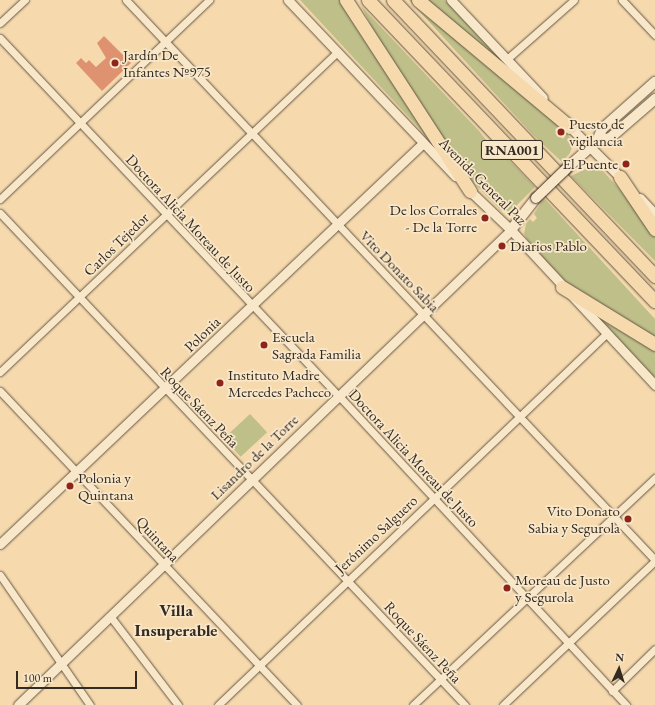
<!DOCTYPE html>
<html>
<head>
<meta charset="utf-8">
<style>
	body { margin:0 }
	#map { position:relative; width:655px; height:705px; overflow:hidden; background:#f6daae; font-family:"EB Garamond",serif }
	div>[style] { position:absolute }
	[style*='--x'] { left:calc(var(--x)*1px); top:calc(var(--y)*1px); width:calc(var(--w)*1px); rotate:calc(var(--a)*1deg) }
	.green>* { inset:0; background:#bebf89; transform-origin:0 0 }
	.building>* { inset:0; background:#de9270 }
	.roads { filter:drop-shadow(0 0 1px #645644) drop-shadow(0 0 1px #645644) }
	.minor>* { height:7px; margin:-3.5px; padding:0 3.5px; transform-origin:3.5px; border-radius:3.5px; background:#f9e7ca }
	.tertiary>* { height:9px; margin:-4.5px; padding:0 4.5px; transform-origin:4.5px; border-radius:4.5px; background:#f9e7ca }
	.secondary>* { height:10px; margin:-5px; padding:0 5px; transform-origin:5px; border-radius:5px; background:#f9e7ca }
	.motorway>* { height:13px; margin:-6.5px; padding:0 6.5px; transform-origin:6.5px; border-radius:6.5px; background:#f6daae }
	.bridges { filter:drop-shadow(0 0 1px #332a21) drop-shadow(0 0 1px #332a21) }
	.secondary-bridge>* { height:10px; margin:-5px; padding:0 5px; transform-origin:5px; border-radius:5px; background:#f9e7ca }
	.dots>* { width:11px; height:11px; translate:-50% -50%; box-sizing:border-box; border:2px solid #f9e7ca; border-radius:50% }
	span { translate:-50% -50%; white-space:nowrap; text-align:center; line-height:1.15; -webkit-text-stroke:3.5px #f9e7ca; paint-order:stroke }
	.shield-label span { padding:1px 3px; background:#f9e7ca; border:1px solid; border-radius:3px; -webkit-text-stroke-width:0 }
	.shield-label { font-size:14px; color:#332a21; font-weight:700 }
	.poi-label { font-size:15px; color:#332a21 }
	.left { translate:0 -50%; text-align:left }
	.right { translate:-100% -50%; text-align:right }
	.street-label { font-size:15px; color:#332a21 }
	.quarter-label { font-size:17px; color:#332a21; font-weight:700 }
	.north { position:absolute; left:599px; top:649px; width:40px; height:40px; -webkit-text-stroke:3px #f9e7ca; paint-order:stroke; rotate:4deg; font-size:11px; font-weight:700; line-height:16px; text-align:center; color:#332a21 }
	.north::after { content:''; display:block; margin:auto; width:14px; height:18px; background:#332a21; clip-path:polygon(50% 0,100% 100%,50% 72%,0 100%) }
	.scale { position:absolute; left:16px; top:671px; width:121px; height:18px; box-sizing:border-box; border:2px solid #332a21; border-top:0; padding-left:5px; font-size:12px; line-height:14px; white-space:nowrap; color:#332a21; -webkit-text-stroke:3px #f9e7ca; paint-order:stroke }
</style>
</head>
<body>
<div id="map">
	<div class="green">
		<div style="clip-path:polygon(300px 0,339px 0,431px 141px)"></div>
		<div style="clip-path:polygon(409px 0,414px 0,559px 125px,555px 130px,563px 139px,567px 133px,573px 144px,570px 153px,562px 162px,533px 135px)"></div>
		<div style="clip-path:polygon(424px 0,445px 0,521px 80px)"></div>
		<div style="clip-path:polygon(361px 6px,479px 131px,491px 146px,501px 152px,535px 187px,512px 210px,508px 213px,501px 210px,467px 176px,381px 44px)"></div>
		<div style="clip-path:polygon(594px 165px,602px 170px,622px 192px,655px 235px,655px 261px,571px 176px)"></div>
		<div style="clip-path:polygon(544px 198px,655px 319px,655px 337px,565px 282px,531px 245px,524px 234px,526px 224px,530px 219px,533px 222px,537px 218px,534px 214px)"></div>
		<div style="clip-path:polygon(596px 317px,655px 351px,655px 380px)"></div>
		<div style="left:250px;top:414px;width:25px;height:36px;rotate:47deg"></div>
	</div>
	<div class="building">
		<div style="clip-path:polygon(104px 36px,131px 63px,102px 91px,76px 63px,81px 58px,86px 63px,89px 60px,96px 67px,106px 58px,97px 43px)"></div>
	</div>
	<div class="roads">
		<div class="minor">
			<div style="--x:126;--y:0;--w:770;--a:46.63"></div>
			<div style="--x:622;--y:0;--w:48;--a:46.7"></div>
			<div style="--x:0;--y:23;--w:34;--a:-43"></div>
			<div style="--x:0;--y:38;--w:493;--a:46.6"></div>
			<div style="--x:339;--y:396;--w:422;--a:47.1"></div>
			<div style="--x:507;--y:59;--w:89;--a:-41.4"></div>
			<div style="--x:0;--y:199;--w:289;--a:-43.6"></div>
			<div style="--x:0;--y:213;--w:677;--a:46.62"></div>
			<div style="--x:0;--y:372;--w:465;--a:-43.5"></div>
			<div style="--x:0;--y:391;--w:432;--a:46.6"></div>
			<div style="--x:0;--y:575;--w:158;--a:55.3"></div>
			<div style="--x:110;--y:616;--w:112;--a:52.6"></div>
			<div style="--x:612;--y:691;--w:60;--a:-44.3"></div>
			<div style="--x:218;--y:705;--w:537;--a:-43.72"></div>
			<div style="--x:413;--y:705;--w:332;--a:-43.2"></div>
			<div style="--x:503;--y:705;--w:209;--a:-43.5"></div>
		</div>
		<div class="tertiary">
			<div style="--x:288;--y:0;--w:243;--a:46.5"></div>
			<div style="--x:451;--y:0;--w:134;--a:46.8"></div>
			<div style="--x:567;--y:124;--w:81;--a:45"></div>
			<div style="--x:467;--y:188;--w:61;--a:43.7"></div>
			<div style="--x:511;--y:230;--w:212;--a:47.1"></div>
			<div style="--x:640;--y:198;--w:22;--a:47"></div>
			<div style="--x:0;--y:544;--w:583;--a:-43.47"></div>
			<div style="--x:18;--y:705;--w:685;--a:-43.93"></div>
		</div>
		<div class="secondary">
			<div style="--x:597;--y:141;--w:13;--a:-13"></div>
			<div style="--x:610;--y:138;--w:60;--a:-40.9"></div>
			<div style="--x:566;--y:169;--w:42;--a:-42.1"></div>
			<div style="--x:597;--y:141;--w:13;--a:-67"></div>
			<div style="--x:602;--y:129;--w:71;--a:-41.6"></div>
			<div style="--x:511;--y:230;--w:41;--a:-52"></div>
		</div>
		<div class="motorway">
			<div style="--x:346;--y:0;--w:228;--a:57"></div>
			<div style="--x:368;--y:0;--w:416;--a:46.4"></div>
			<div style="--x:393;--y:0;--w:381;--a:46.5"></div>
			<div style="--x:418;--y:0;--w:198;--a:39.9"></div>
			<div style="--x:620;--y:177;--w:63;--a:56.1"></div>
			<div style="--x:562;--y:287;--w:109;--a:31.5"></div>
		</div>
	</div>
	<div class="bridges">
		<div class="secondary-bridge">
			<div style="--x:536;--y:198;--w:42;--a:-44"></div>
		</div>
	</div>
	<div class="dots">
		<div style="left:115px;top:63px;background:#8f2418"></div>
		<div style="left:561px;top:132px;background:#8f2418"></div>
		<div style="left:626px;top:164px;background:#8f2418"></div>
		<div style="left:485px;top:218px;background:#8f2418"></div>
		<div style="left:502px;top:246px;background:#8f2418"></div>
		<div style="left:264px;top:345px;background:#8f2418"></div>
		<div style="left:220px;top:383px;background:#8f2418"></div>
		<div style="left:70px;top:486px;background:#8f2418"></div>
		<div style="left:628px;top:519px;background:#8f2418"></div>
		<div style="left:507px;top:588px;background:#8f2418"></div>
	</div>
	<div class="shield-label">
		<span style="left:512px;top:150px">RNA001</span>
	</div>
	<div class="poi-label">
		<span class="left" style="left:123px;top:63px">Jardín De<br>Infantes Nº975</span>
		<span class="left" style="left:569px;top:132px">Puesto de<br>vigilancia</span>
		<span class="right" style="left:618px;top:164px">El Puente</span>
		<span class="right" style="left:477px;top:218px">De los Corrales<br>- De la Torre</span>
		<span class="left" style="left:510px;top:246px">Diarios Pablo</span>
		<span class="left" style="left:272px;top:345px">Escuela<br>Sagrada Familia</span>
		<span class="left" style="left:228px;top:383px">Instituto Madre<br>Mercedes Pacheco</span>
		<span class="left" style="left:78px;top:486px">Polonia y<br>Quintana</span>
		<span class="right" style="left:620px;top:519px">Vito Donato<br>Sabia y Segurola</span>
		<span class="left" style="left:515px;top:588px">Moreau de Justo<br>y Segurola</span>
	</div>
	<div class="street-label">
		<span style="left:483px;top:181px;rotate:45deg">Avenida General Paz</span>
		<span style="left:191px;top:223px;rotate:47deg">Doctora Alicia Moreau de Justo</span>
		<span style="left:116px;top:244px;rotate:-44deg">Carlos Tejedor</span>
		<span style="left:400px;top:271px;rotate:46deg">Vito Donato Sabia</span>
		<span style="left:202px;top:334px;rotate:-44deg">Polonia</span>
		<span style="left:200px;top:407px;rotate:46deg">Roque Sáenz Peña</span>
		<span style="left:254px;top:457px;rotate:-44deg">Lisandro de la Torre</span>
		<span style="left:414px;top:458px;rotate:47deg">Doctora Alicia Moreau de Justo</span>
		<span style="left:376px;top:534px;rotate:-43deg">Jerónimo Salguero</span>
		<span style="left:158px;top:539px;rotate:47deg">Quintana</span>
		<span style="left:423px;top:642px;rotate:47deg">Roque Sáenz Peña</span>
	</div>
	<div class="quarter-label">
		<span style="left:176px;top:621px">Villa<br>Insuperable</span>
	</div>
	<div class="north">N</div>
	<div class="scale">100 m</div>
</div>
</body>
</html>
